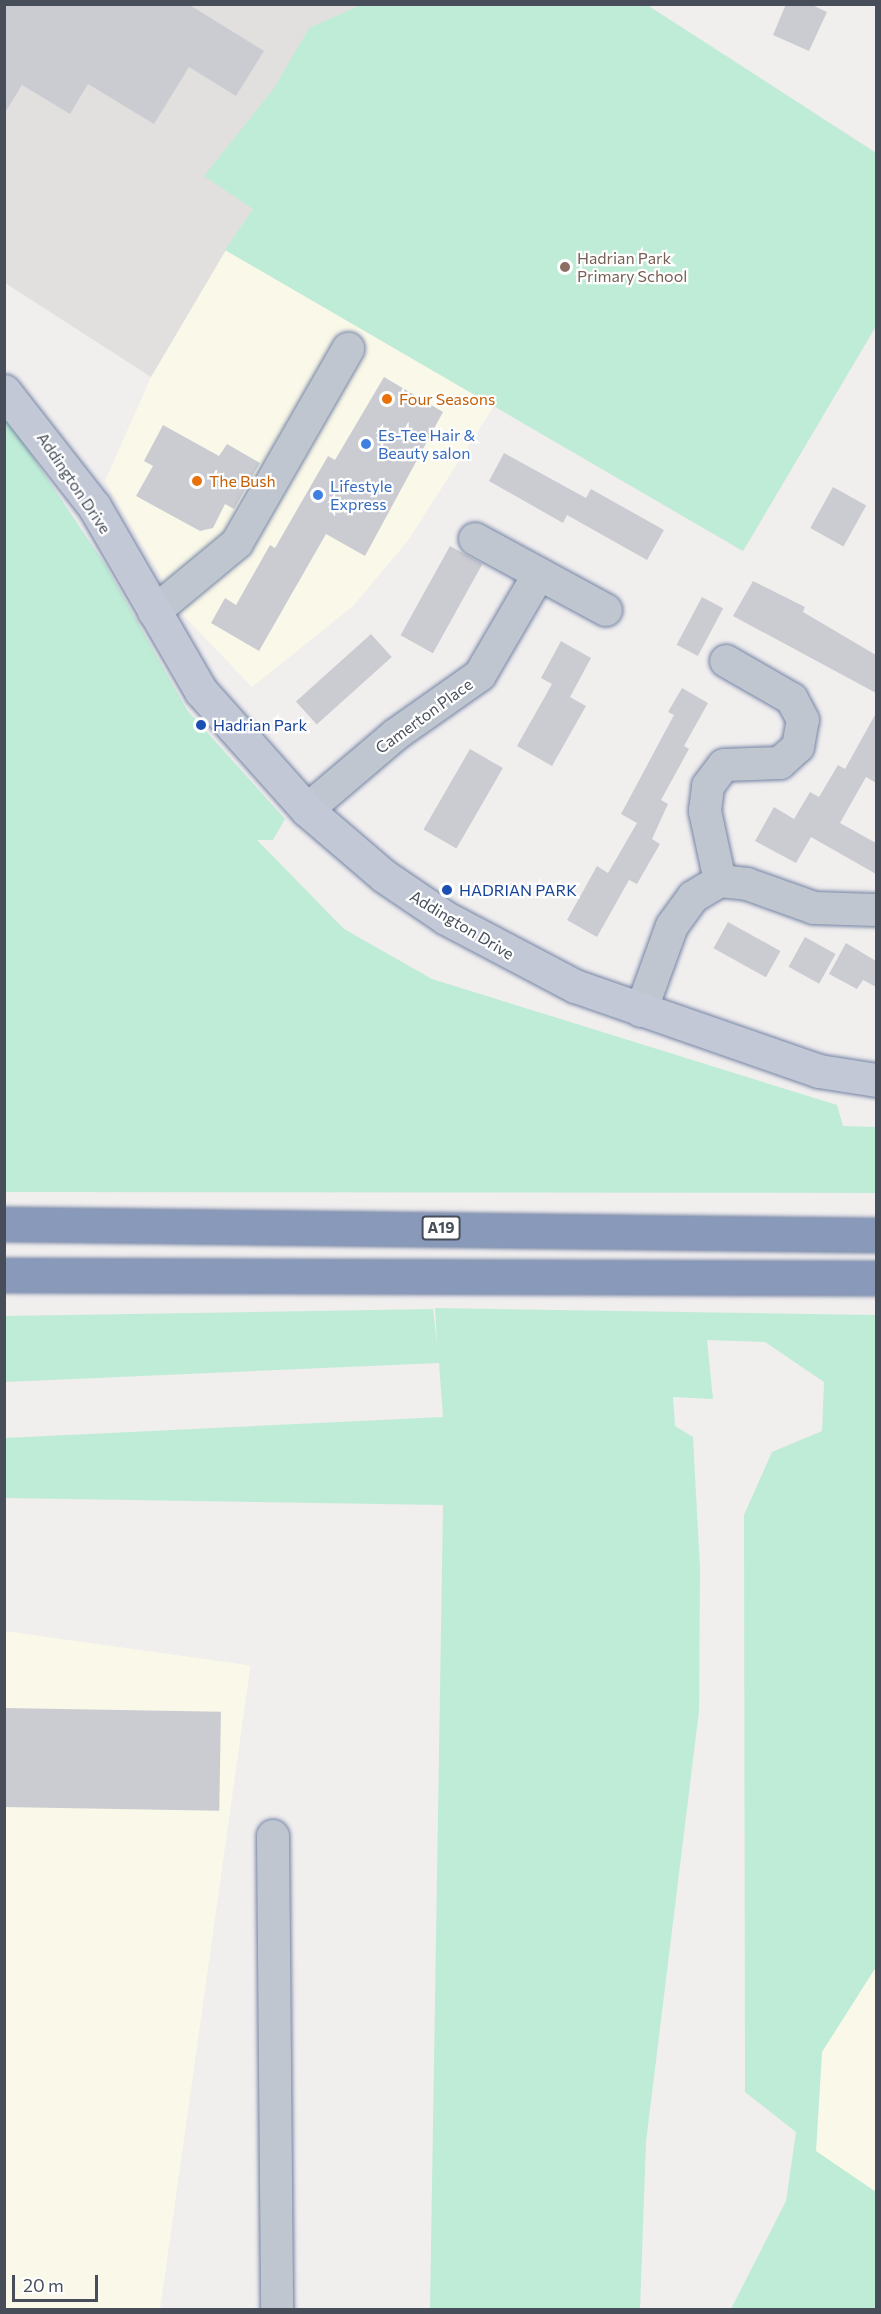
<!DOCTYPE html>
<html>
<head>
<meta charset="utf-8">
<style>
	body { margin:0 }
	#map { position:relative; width:881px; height:2314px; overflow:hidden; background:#f1eeee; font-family:Commissioner,sans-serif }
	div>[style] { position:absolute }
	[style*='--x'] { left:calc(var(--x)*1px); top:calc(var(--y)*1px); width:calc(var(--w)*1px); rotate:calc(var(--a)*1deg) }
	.commercial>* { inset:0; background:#faf8e8; transform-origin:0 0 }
	.education>* { inset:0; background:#e1e0df }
	.green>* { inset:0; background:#bfecd7 }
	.building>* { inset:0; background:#cbccd2; transform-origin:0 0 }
	.roads { filter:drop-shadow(0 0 2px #7484a5) drop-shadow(0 0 2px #7484a5) }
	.street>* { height:32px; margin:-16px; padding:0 16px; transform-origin:16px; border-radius:16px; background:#bfc6cf }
	.secondary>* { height:33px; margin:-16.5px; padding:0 16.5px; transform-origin:16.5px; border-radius:16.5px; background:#c2c8d6 }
	.highway>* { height:33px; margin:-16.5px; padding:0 16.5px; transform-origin:16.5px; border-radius:16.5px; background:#8999ba }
	.dots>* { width:16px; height:16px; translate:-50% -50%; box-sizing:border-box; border:3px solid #fff; border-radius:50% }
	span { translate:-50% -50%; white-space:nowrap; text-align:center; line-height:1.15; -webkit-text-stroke:4.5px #fff; paint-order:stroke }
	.shield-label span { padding:2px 4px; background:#fff; border:2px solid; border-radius:4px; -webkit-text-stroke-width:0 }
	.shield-label { font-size:15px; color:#474e5a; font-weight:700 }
	.education-label { font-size:16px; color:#785e54 }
	.left { translate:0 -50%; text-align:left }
	.food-label { font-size:16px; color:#c56008 }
	.shop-label { font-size:16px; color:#366cbe }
	.street-label { font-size:16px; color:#474e5a }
	.transit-label { font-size:16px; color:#164399 }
	.frame { position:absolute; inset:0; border:6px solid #474e5a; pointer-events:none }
	.scale { position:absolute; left:12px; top:2275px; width:86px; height:27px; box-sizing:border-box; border:3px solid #474e5a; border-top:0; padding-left:8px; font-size:18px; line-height:21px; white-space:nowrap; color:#474e5a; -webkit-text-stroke:4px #fff; paint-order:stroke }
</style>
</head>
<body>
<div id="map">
	<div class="commercial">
		<div style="clip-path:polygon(225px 250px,494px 406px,407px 542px,353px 606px,252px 687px,185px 617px,105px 481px,151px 377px)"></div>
		<div style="left:5px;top:1631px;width:248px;height:679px;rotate:8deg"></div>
		<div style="clip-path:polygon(876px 1967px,876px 2192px,816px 2152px,822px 2052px)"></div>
	</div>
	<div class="education">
		<div style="clip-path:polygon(4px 5px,647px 5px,876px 153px,876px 326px,743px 551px,226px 250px,151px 377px,5px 283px)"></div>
	</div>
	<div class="green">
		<div style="clip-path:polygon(361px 5px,647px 5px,876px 153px,876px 326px,743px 551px,225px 250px,253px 209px,204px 176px,274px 88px,309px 28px)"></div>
		<div style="clip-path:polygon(4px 414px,106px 566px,187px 710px,285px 819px,273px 840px,257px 840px,344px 929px,432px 979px,837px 1105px,843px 1126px,876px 1127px,876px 1193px,5px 1192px)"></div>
		<div style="clip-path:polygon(435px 1308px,876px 1315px,876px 1967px,822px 2052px,816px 2151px,876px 2192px,876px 2309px,731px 2309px,786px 2201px,796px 2132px,745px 2092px,744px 1515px,772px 1452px,822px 1431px,824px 1382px,765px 1342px,707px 1340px,713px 1399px,673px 1397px,675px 1426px,693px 1437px,700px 1569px,699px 1711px,646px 2142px,640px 2309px,430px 2309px,443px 1505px,5px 1498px,5px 1438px,443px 1417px,439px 1363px,5px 1382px,5px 1316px,433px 1309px,437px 1345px)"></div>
	</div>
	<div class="building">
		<div style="clip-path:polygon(4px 4px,188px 4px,264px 51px,236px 96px,189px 67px,154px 124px,88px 84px,70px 114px,22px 85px,4px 114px)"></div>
		<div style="clip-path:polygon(786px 4px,810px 4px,827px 12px,809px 51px,773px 35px)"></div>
		<div style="clip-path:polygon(384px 377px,443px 412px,365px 556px,326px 534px,259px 651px,211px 623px,225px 598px,236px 605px,270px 545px,275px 548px,328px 456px,335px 460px)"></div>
		<div style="clip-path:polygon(163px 425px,219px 456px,227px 444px,260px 463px,234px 509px,225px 504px,213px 528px,200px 531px,136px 496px,153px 466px,144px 461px)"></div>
		<div style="clip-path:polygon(504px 453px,586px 498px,591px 489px,664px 530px,647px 560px,567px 515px,563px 523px,489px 481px)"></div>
		<div style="left:833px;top:487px;width:38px;height:47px;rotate:29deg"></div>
		<div style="left:450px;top:546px;width:37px;height:102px;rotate:29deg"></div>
		<div style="clip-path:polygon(753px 581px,805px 607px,803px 612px,876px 655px,876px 693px,733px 616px)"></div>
		<div style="left:702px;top:597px;width:24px;height:54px;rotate:28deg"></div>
		<div style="left:371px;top:634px;width:31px;height:101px;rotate:48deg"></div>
		<div style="clip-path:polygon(561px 641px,591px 658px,570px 697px,586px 706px,552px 766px,517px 746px,552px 684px,541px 678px)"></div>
		<div style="clip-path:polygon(682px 688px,708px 703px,684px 746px,689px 749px,661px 800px,668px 804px,652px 839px,660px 844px,637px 884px,629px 880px,597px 937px,567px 920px,597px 866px,608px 873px,637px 823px,621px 814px,674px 715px,668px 712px)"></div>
		<div style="clip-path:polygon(876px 713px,876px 783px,866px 777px,840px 823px,876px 843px,876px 874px,811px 837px,796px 863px,755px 841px,774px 807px,794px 819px,810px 792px,819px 797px,838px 765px,845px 769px)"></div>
		<div style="left:470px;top:749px;width:38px;height:93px;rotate:30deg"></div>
		<div style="left:728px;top:922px;width:60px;height:30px;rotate:29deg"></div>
		<div style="left:805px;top:937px;width:35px;height:34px;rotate:29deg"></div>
		<div style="clip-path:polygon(846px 943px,876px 961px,876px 987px,863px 980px,857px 989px,829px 974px)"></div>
		<div style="left:4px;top:1708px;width:217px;height:99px;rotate:1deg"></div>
	</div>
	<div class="roads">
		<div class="street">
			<div style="--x:475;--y:539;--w:149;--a:28.5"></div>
			<div style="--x:154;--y:612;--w:108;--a:-39.7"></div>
			<div style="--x:237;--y:543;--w:224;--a:-60.2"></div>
			<div style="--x:307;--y:810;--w:116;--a:-40.4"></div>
			<div style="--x:395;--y:735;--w:104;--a:-35.2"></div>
			<div style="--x:480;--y:675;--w:117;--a:-59.7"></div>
			<div style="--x:720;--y:881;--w:72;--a:-102.1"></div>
			<div style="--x:705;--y:811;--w:25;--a:-83"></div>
			<div style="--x:708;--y:786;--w:26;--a:-53"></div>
			<div style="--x:724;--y:765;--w:56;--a:-2"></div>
			<div style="--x:780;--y:763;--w:24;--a:-42"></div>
			<div style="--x:798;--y:747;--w:27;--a:-80"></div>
			<div style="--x:803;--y:720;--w:24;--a:-118"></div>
			<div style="--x:792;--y:699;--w:76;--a:-150.1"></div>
			<div style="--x:641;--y:1011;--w:90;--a:-70"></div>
			<div style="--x:672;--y:926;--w:36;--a:-54"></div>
			<div style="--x:693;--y:897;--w:31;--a:-31"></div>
			<div style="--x:720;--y:881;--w:27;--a:6"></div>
			<div style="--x:747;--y:884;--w:71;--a:19.7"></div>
			<div style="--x:814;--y:908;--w:62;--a:1.8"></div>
			<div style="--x:273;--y:1836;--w:474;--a:89.5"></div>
		</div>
		<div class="secondary">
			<div style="--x:4;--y:391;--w:146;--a:52"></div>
			<div style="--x:94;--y:506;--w:214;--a:60"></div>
			<div style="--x:201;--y:691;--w:159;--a:48.3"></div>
			<div style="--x:307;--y:810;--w:101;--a:40.6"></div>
			<div style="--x:384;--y:876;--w:75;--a:34.1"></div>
			<div style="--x:446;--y:918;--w:146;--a:27.8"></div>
			<div style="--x:575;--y:986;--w:258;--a:19.2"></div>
			<div style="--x:819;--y:1071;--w:58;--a:9"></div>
		</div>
		<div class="highway">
			<div style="--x:4;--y:1224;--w:872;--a:0.72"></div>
			<div style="--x:4;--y:1275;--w:872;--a:0.2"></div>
		</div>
	</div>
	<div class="dots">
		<div style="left:565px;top:267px;background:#8d6e63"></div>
		<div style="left:387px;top:399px;background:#e8710a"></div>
		<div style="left:366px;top:444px;background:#3f7fe0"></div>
		<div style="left:197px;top:481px;background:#e8710a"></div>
		<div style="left:318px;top:495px;background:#3f7fe0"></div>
		<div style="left:201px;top:725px;background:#1a4fb4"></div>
		<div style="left:447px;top:890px;background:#1a4fb4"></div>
	</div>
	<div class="shield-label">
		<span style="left:441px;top:1228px">A19</span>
	</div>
	<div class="education-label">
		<span class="left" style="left:577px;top:267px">Hadrian Park<br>Primary School</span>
	</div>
	<div class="food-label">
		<span class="left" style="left:399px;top:399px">Four Seasons</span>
		<span class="left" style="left:209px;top:481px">The Bush</span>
	</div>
	<div class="shop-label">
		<span class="left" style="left:378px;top:444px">Es-Tee Hair &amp;<br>Beauty salon</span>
		<span class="left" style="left:330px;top:495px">Lifestyle<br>Express</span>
	</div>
	<div class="street-label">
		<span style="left:74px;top:483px;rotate:56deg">Addington Drive</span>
		<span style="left:424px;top:716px;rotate:-36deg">Camerton Place</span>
		<span style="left:462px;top:925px;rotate:31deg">Addington Drive</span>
	</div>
	<div class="transit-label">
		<span class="left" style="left:213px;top:725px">Hadrian Park</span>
		<span class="left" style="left:459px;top:890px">HADRIAN PARK</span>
	</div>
	<div class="frame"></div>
	<div class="scale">20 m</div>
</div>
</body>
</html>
